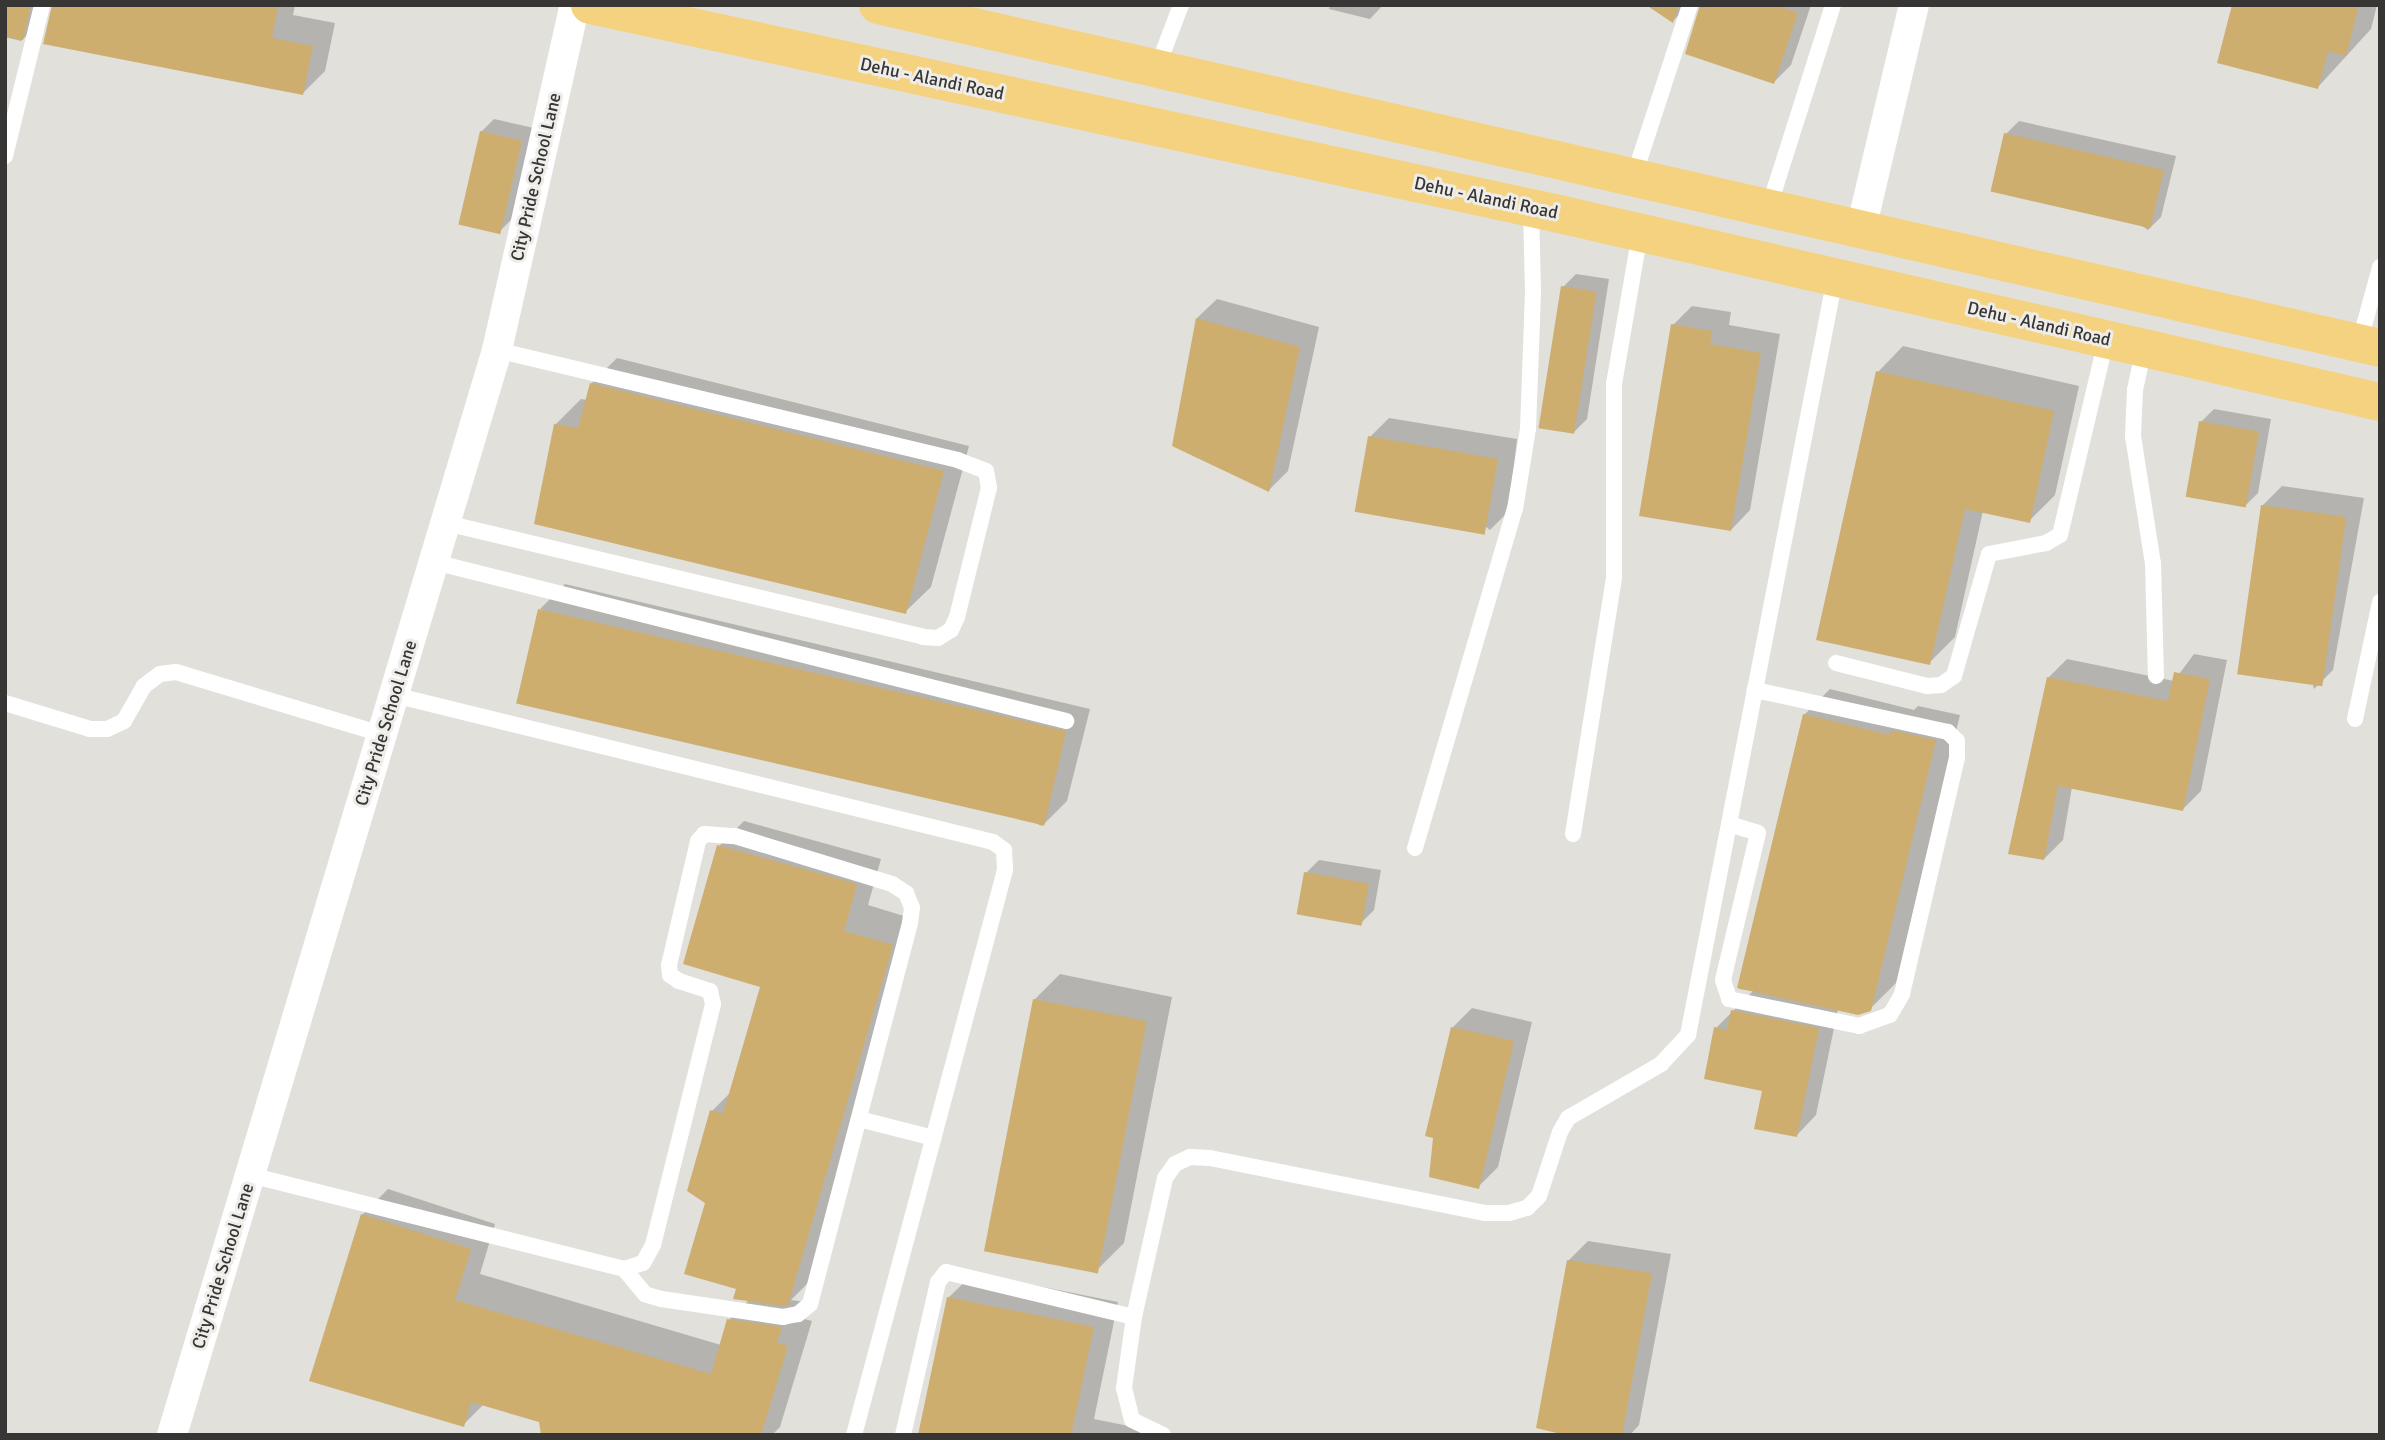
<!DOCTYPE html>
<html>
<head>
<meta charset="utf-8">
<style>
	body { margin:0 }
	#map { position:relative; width:2385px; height:1440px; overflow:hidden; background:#e2e0db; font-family:Signika,sans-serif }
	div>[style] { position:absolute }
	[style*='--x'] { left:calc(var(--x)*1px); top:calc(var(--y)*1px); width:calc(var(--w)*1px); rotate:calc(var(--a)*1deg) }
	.shadow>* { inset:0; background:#0003 }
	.building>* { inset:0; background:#cdae6e; transform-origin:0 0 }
	.service>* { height:16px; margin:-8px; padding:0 8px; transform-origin:8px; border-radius:8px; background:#fff }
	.minor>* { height:30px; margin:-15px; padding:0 15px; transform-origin:15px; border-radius:15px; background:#fff }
	.primary>* { height:38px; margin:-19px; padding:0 19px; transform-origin:19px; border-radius:19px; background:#f4d280 }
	span { translate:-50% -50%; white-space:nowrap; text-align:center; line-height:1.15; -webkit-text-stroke:6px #efede9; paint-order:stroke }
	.street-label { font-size:18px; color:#373634 }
	.frame { position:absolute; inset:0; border:7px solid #373634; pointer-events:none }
</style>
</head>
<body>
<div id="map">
	<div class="shadow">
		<div style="clip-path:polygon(5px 5px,47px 5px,44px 18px,21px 41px,5px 37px)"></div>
		<div style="clip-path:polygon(53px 5px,295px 5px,293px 15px,335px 23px,325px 71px,302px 94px)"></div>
		<div style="clip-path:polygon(1330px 5px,1383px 5px,1370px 19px,1329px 9px)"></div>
		<div style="clip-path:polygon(1649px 5px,1688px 5px,1673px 21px)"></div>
		<div style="clip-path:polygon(1701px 5px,1811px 5px,1791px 65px,1774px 82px)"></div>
		<div style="clip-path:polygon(2234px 5px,2377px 5px,2371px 29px,2318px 87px)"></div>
		<div style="clip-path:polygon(494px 119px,534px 128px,512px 219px,499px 232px,481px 132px)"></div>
		<div style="clip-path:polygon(2019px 121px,2176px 156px,2161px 217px,2148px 230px,2006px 134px)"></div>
		<div style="clip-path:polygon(1576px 274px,1609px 279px,1587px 419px,1574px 432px,1563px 287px)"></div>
		<div style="clip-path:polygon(1217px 299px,1319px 327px,1288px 471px,1269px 490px,1197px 318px)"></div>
		<div style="clip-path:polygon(1692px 306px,1731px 312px,1729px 325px,1780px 334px,1750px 510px,1731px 530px,1673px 325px)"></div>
		<div style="clip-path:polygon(1903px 346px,2079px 386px,2055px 495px,2029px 521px,1983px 511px,1955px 637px,1929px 663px,1878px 372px)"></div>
		<div style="clip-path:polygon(617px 358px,969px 446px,931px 587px,905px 612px,555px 425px,581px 399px,587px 400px,591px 384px)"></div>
		<div style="clip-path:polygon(2214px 409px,2271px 419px,2258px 493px,2245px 506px,2201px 422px)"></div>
		<div style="clip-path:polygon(1389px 418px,1517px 439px,1509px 511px,1490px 530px,1370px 437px)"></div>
		<div style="clip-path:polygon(2282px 486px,2364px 498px,2333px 670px,2314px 689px,2262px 506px)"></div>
		<div style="clip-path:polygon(565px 584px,1090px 709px,1067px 801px,1042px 826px,540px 609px)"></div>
		<div style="clip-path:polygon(2194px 654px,2227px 660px,2201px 791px,2183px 809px,2072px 787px,2063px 840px,2044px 859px,2048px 678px,2067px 659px,2174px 681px)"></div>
		<div style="clip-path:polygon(1830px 689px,1914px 710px,1918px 706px,1960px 715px,1896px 983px,1870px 1009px,1838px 1009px,1816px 1115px,1797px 1135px,1716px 1028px,1753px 991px,1739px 989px,1804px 715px)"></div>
		<div style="clip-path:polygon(744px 821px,881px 859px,868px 905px,917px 920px,813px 1278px,791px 1300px,806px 1302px,801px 1318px,812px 1321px,780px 1427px,772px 1435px,542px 1435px,540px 1421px,484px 1404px,463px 1425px,362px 1215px,388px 1189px,495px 1224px,480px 1274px,721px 1345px,729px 1320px,750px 1299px,738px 1288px,707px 1202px,712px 1111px,731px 1092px,762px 986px,719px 846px)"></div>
		<div style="clip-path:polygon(1319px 860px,1381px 870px,1374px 910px,1361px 923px,1306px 873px)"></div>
		<div style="clip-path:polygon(1060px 974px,1172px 997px,1124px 1243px,1098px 1269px,1035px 999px)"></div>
		<div style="clip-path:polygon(1472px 1008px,1532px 1022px,1498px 1167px,1478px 1187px,1453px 1027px)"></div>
		<div style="clip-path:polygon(1588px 1241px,1671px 1254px,1639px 1425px,1630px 1435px,1573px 1435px,1568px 1261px)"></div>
		<div style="clip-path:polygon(974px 1273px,1118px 1302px,1094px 1419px,1173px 1435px,920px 1435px,948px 1298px)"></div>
	</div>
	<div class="building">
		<div style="clip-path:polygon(5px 5px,31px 5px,23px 40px,5px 37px)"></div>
		<div style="clip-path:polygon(52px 5px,278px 5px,272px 38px,313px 46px,303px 95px,43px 44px)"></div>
		<div style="clip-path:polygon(1646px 5px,1679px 5px,1673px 23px)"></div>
		<div style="clip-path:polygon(1700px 5px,1775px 5px,1798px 13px,1774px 84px,1685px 54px)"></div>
		<div style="clip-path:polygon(2232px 5px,2359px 5px,2346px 56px,2328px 51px,2318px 89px,2217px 63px)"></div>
		<div style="left:480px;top:131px;width:43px;height:96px;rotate:13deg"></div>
		<div style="left:2004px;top:133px;width:164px;height:60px;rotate:13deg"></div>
		<div style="left:1561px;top:286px;width:36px;height:144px;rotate:9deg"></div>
		<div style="clip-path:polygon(1196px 318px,1300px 347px,1269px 492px,1172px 446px)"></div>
		<div style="clip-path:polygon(1671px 324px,1712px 331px,1710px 344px,1761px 353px,1731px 531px,1639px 516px)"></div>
		<div style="clip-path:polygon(1876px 371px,2054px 411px,2030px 523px,1965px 509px,1930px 665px,1816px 640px)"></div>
		<div style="clip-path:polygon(590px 383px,944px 471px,906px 614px,534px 524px,554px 424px,578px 428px)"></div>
		<div style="left:2199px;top:421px;width:61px;height:77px;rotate:10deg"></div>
		<div style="left:1368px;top:436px;width:132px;height:77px;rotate:10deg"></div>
		<div style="left:2261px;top:505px;width:86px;height:171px;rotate:8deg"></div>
		<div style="left:538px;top:609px;width:542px;height:97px;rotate:13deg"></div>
		<div style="clip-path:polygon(2174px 672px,2210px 679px,2183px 811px,2058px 786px,2044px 860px,2008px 854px,2047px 677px,2168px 701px)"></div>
		<div style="clip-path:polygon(1803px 714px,1890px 735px,1891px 730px,1936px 740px,1871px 1011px,1858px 1015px,1737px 988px)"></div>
		<div style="clip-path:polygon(717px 845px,857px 884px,844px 931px,893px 945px,788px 1305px,783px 1306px,733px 1299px,736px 1289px,684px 1274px,705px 1203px,687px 1191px,710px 1110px,723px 1114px,760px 987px,683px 964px)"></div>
		<div style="left:1304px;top:872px;width:66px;height:43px;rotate:10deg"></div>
		<div style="left:1033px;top:999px;width:116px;height:257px;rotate:11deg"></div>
		<div style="clip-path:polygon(1731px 1010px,1819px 1028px,1797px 1137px,1754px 1129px,1762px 1091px,1704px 1079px,1714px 1027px,1727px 1030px)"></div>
		<div style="clip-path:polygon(1451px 1027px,1514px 1041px,1479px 1189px,1429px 1177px,1433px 1138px,1425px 1136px)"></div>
		<div style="clip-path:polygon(361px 1214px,471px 1249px,455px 1300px,711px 1374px,727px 1319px,782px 1327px,777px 1343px,788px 1346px,761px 1435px,541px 1435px,539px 1422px,471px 1402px,464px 1427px,309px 1381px)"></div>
		<div style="clip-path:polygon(1567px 1260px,1652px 1273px,1622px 1435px,1565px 1435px,1536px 1428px)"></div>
		<div style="clip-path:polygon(947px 1297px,1094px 1327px,1071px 1435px,918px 1435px)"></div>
	</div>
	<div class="service">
		<div style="--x:1157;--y:68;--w:67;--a:-69.1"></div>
		<div style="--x:5;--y:156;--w:155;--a:-76.2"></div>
		<div style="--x:1634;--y:176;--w:180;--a:-71.9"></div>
		<div style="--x:1769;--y:207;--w:212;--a:-72.4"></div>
		<div style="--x:2359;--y:344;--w:80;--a:-74.7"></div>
		<div style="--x:2144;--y:348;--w:43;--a:102.1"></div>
		<div style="--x:2135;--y:390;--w:46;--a:92.5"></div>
		<div style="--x:2133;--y:436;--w:129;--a:81.1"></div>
		<div style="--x:2153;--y:563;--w:113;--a:88.5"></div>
		<div style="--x:446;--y:523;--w:490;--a:13.4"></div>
		<div style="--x:923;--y:637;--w:15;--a:4"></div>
		<div style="--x:938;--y:638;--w:15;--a:-32"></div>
		<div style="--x:951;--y:630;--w:14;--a:-65"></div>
		<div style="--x:957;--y:617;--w:133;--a:-76.1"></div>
		<div style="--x:989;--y:488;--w:17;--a:-100"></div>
		<div style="--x:986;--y:471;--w:30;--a:-159"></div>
		<div style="--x:958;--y:460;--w:474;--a:-166.6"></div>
		<div style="--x:434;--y:562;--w:652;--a:14.12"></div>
		<div style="--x:1836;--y:663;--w:94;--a:14.2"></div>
		<div style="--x:1927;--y:686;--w:14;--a:-4"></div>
		<div style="--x:1941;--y:685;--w:16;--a:-35"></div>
		<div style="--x:1954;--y:676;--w:127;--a:-74"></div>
		<div style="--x:1989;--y:554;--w:58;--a:-10.9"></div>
		<div style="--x:2046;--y:543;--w:16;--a:-30"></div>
		<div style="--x:2060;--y:535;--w:200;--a:-76.7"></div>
		<div style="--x:394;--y:695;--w:617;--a:13.79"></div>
		<div style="--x:993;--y:842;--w:14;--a:36"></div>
		<div style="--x:1004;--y:850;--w:20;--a:87"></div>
		<div style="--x:1005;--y:870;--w:585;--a:104.96"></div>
		<div style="--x:5;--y:703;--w:89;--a:17"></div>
		<div style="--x:90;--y:729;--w:17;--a:0"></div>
		<div style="--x:107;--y:729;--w:19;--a:-25"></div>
		<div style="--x:124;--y:721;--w:40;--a:-60.3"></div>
		<div style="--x:144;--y:686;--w:20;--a:-37"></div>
		<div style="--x:160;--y:674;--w:16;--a:-7"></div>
		<div style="--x:176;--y:672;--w:215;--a:16.8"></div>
		<div style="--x:2355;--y:719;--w:120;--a:-77.9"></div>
		<div style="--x:1729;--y:824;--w:30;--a:17"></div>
		<div style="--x:1758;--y:833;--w:151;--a:103.4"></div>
		<div style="--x:1723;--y:980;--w:20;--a:72"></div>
		<div style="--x:1729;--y:999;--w:133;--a:11.7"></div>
		<div style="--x:1859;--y:1026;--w:33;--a:-20"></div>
		<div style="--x:1890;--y:1015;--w:24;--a:-60"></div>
		<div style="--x:1902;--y:994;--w:242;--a:-76.9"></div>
		<div style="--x:1957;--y:758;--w:17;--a:-90"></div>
		<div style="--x:1957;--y:741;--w:13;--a:-135"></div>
		<div style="--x:1948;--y:732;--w:198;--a:-167.7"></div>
		<div style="--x:1573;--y:834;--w:260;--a:-80.9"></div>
		<div style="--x:1614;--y:577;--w:193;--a:-90"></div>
		<div style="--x:1614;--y:384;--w:153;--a:-80.2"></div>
		<div style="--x:1415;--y:848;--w:353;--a:-73.6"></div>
		<div style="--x:1515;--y:509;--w:81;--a:-80.8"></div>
		<div style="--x:1528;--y:429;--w:138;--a:-87.9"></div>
		<div style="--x:1533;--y:291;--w:83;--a:-91.4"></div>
		<div style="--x:859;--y:1119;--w:77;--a:14.2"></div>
		<div style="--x:250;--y:1175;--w:386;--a:14.1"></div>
		<div style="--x:624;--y:1269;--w:20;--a:-18"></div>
		<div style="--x:643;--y:1263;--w:21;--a:-61"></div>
		<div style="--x:653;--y:1245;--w:248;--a:-76"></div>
		<div style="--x:713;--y:1004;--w:13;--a:-103"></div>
		<div style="--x:710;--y:991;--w:33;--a:-162"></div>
		<div style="--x:679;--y:981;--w:11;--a:-146"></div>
		<div style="--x:670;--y:975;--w:10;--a:-96"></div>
		<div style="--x:669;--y:965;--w:127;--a:-76.8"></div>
		<div style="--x:698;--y:841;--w:9;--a:-49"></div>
		<div style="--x:704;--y:834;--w:31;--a:4"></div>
		<div style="--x:735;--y:836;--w:164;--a:17"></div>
		<div style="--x:892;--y:884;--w:17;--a:33"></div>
		<div style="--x:906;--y:893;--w:16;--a:68"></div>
		<div style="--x:912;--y:908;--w:15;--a:98"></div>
		<div style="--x:910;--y:923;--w:394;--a:104.7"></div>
		<div style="--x:810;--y:1304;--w:16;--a:140"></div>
		<div style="--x:798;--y:1314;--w:15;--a:169"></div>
		<div style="--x:783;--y:1317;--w:123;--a:-171.6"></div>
		<div style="--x:661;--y:1299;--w:17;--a:-163"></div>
		<div style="--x:645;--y:1294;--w:33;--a:-130"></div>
		<div style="--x:903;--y:1435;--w:157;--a:-77.1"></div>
		<div style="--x:938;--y:1282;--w:13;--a:-51"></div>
		<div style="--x:946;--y:1272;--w:193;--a:13.5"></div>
		<div style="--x:1163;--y:1435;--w:34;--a:-154"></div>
		<div style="--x:1132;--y:1420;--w:33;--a:-104"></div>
		<div style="--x:1124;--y:1388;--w:72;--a:-82"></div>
		<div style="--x:1134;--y:1317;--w:142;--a:-77.4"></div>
		<div style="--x:1165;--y:1178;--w:17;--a:-54"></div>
		<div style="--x:1175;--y:1164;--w:17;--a:-25"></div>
		<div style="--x:1190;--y:1157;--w:20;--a:3"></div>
		<div style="--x:1210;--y:1158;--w:281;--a:11.3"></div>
		<div style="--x:1486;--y:1213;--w:23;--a:0"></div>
		<div style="--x:1509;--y:1213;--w:19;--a:-16"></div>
		<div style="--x:1527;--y:1208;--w:17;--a:-45"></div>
		<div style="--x:1539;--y:1196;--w:67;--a:-71.8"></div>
		<div style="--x:1560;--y:1132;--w:16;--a:-60"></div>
		<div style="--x:1568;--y:1118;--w:108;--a:-30.1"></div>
		<div style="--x:1661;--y:1064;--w:40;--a:-47"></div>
		<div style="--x:1688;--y:1035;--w:771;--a:-79.01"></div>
	</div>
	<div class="minor">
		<div style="--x:1861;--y:229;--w:230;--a:-76.7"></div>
		<div style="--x:172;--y:1435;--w:1133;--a:-73.32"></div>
		<div style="--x:497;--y:350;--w:354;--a:-77.3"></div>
	</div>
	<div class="primary">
		<div style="--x:590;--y:5;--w:991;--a:12.17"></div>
		<div style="--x:1559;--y:214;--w:842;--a:12.9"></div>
		<div style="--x:878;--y:5;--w:1541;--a:12.86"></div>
	</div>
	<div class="street-label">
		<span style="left:932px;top:79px;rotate:12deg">Dehu - Alandi Road</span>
		<span style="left:536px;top:177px;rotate:-77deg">City Pride School Lane</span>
		<span style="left:1486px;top:198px;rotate:12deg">Dehu - Alandi Road</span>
		<span style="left:2039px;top:324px;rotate:13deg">Dehu - Alandi Road</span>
		<span style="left:386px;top:723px;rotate:-73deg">City Pride School Lane</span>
		<span style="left:223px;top:1266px;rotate:-73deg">City Pride School Lane</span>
	</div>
	<div class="frame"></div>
</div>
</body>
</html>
